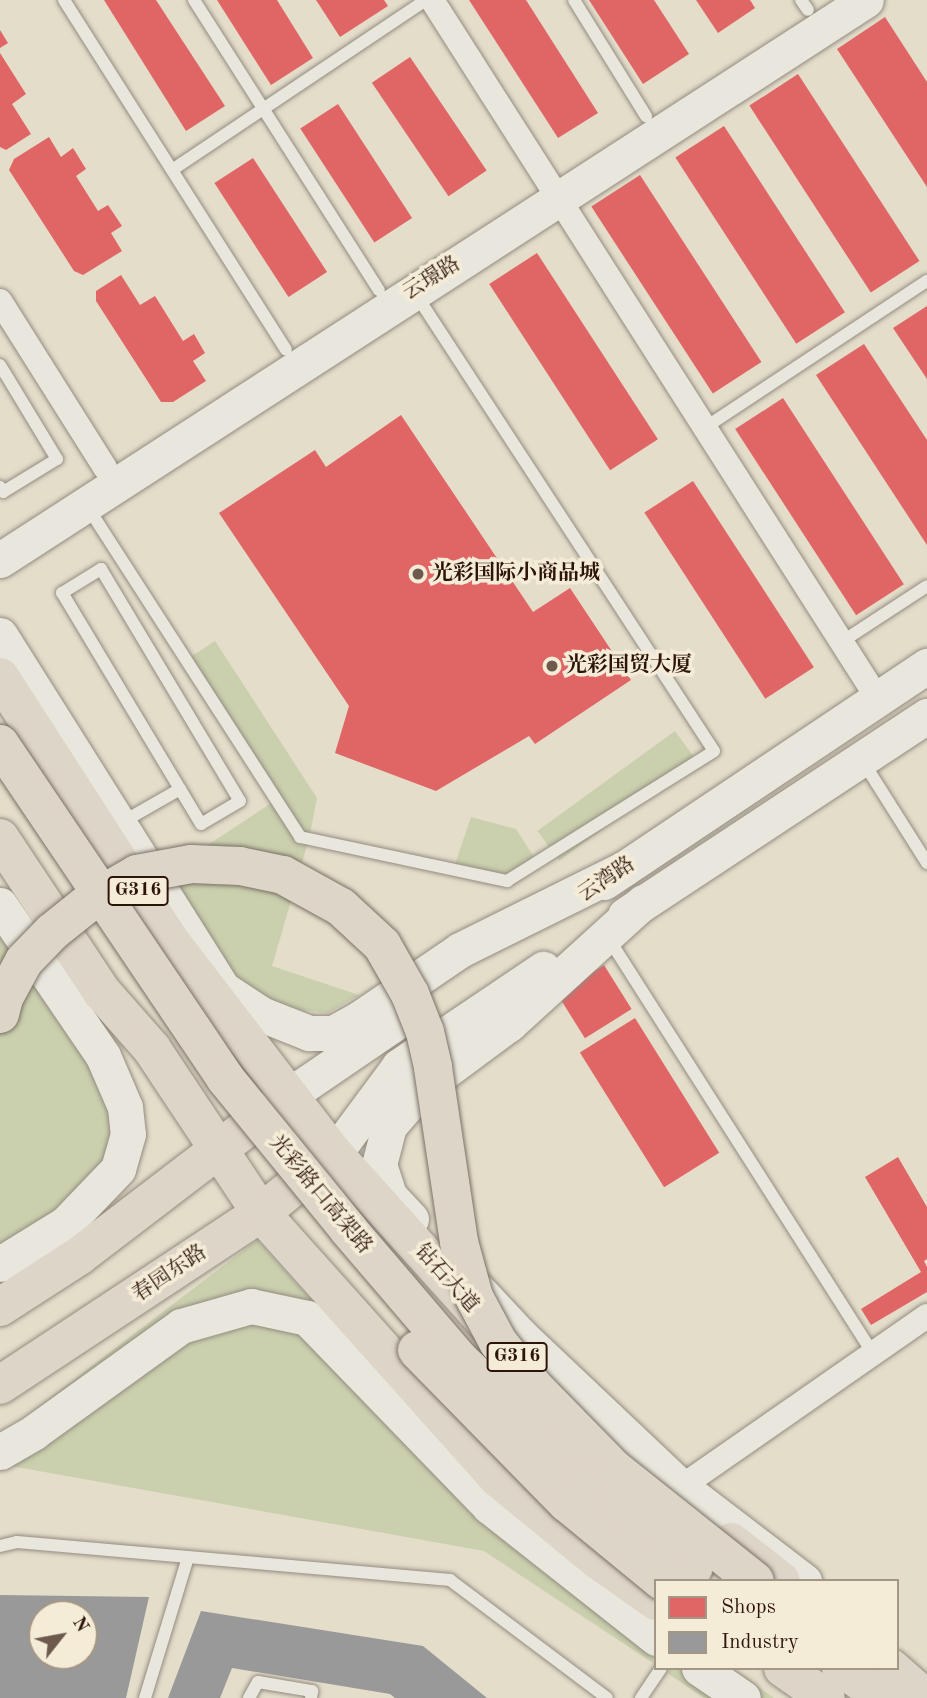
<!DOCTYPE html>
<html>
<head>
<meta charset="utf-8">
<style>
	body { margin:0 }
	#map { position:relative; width:927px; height:1698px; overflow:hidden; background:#e4ddca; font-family:"Old Standard TT","Noto Serif SC",serif }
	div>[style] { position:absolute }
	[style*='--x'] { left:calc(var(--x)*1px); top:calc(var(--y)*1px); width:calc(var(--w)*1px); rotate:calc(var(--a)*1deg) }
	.green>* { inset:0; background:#cacfad; transform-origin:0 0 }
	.shops>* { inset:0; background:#e06666; transform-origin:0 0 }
	.industry>* { inset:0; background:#999 }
	.roads { filter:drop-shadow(0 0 2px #938c80) drop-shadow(0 0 2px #938c80) }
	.lane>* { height:12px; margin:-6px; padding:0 6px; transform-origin:6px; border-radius:6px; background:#e9e6dd }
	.street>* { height:24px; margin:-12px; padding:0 12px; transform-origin:12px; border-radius:12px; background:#e9e6dd }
	.secondary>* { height:35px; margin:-17.5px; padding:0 17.5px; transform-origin:17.5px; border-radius:17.5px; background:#e9e6dd }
	.primary>* { height:38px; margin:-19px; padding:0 19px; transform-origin:19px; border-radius:19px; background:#ddd5c7 }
	.highway>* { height:38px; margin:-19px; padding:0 19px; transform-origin:19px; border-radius:19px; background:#ddd5c7 }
	.bridges { filter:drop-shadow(0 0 2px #797166) drop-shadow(0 0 2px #797166) }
	.highway-bridge>* { height:38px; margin:-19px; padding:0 19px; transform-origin:19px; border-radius:19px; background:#ddd5c7 }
	.dots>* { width:19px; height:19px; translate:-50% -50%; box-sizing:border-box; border:4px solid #f4ecd6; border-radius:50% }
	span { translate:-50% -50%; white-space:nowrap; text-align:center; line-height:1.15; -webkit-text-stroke:7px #f4ecd6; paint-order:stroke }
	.shield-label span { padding:2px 5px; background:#f4ecd6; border:2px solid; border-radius:5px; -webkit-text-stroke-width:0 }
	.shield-label { font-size:19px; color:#2d1409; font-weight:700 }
	.street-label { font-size:21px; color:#2d1409 }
	.poi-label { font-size:21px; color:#2d1409; font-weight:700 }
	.left { translate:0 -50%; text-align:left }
	.legend { position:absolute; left:654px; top:1579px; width:245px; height:91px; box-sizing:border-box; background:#f4ecd6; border:2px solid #a49684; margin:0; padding:9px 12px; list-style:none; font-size:21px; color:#2d1409 }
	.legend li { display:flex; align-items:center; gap:14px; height:35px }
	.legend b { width:35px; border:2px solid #a49684 }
	.north { position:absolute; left:28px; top:1600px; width:70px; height:70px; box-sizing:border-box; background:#f4ecd6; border:2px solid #a49684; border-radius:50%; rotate:59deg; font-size:19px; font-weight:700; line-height:28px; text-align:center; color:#2d1409 }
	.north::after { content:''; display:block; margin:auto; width:24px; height:32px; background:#6d5a4d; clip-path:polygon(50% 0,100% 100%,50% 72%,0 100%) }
</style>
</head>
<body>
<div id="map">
	<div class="green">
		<div style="clip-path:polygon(215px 641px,317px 798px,309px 839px,272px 966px,359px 995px,328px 1013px,273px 1007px,229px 985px,161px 876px,276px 800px,186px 660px)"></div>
		<div style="left:675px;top:731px;width:37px;height:170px;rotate:54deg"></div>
		<div style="clip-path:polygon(471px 817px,516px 829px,537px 862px,507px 881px,453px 870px)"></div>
		<div style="clip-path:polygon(0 926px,119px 1109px,113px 1163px,93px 1187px,0 1247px)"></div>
		<div style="clip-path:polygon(257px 1240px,460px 1464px,656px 1611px,656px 1665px,484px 1551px,0 1464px,0 1436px)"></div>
		<div style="clip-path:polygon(660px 1668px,732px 1668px,774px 1698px,704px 1698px)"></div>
	</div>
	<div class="shops">
		<div style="clip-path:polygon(104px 0,156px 0,225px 106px,186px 131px)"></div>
		<div style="clip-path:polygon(217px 0,277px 0,313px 58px,271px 85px)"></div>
		<div style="clip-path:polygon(316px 0,384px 0,388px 6px,340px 37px)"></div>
		<div style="clip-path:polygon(469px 0,526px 0,598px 113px,558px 138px)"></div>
		<div style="clip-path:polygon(589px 0,654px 0,689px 54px,643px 84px)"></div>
		<div style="clip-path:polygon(696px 0,750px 0,755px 8px,718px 33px)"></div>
		<div style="clip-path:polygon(885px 17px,927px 82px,927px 187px,837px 49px)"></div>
		<div style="clip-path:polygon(0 30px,8px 43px,0 48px)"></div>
		<div style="clip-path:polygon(0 53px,26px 94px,12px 104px,31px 134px,6px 150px,0 147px)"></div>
		<div style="left:410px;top:57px;width:137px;height:46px;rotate:56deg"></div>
		<div style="left:798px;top:74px;width:223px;height:58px;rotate:57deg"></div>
		<div style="left:338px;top:104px;width:136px;height:45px;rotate:57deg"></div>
		<div style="left:724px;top:126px;width:222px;height:58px;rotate:57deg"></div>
		<div style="clip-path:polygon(49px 137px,61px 157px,73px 148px,86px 169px,76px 176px,98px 211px,108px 205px,122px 226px,111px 233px,122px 251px,83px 275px,74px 271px,9px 170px,14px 159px)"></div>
		<div style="left:253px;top:158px;width:136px;height:46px;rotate:57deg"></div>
		<div style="left:640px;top:175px;width:223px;height:58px;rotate:57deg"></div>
		<div style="left:537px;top:253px;width:222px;height:57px;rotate:57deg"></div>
		<div style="clip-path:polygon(121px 275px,140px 305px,155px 296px,183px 341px,194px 334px,205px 353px,193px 361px,206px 381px,173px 402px,161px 402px,96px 301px,96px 291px)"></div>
		<div style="clip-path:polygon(927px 306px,927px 379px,893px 328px)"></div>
		<div style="clip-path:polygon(864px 344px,927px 440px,927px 545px,816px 375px)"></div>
		<div style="left:783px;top:398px;width:222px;height:57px;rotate:57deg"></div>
		<div style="clip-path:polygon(401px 415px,533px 612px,570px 588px,631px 680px,535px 744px,529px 736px,436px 791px,335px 753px,349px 706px,219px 513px,315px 450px,326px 467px)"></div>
		<div style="left:693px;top:481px;width:222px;height:58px;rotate:57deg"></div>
		<div style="left:604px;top:965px;width:52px;height:55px;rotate:58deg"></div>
		<div style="left:635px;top:1018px;width:159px;height:65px;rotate:58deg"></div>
		<div style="clip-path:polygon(898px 1157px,927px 1207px,927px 1259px,924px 1261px,927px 1267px,927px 1292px,871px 1325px,861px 1309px,921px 1272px,865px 1177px)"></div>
	</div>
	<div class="industry">
		<div style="clip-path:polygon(evenodd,0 1595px,149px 1597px,126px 1698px,0 1698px,0 1595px,42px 1614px,84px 1614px,84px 1656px,42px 1656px,42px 1614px)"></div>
		<div style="clip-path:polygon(201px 1611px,423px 1646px,487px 1698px,395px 1698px,390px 1694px,232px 1668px,220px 1698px,168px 1698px)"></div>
	</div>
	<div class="roads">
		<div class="lane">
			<div style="--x:64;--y:0;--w:414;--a:57.6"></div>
			<div style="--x:194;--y:0;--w:344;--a:57.5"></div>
			<div style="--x:574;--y:0;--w:137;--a:58.2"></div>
			<div style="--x:801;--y:0;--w:12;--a:55"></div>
			<div style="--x:172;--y:170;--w:306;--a:-33.8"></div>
			<div style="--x:0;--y:365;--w:110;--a:58.8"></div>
			<div style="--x:57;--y:459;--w:63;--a:148.6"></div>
			<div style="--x:3;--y:492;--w:6;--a:-121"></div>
			<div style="--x:706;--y:427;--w:265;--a:-33.5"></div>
			<div style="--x:87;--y:506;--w:394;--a:57.2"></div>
			<div style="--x:300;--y:837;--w:212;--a:12"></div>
			<div style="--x:507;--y:881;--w:244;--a:-32.1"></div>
			<div style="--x:714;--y:751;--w:547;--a:-123.14"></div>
			<div style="--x:843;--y:641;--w:100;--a:-33.2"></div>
			<div style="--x:862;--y:760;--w:122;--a:57.7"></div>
			<div style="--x:119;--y:824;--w:70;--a:-29.8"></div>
			<div style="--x:180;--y:789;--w:229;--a:-121"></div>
			<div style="--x:62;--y:593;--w:46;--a:-31.6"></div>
			<div style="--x:101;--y:569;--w:270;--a:59.1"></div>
			<div style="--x:240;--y:801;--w:45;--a:149.5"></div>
			<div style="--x:201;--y:824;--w:41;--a:-121"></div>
			<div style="--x:607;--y:936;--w:495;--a:57.5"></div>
			<div style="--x:0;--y:1546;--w:17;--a:-13"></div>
			<div style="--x:17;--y:1542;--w:435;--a:5"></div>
			<div style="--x:450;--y:1580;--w:196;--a:36.9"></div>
			<div style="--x:145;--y:1698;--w:147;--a:-73"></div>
			<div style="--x:249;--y:1698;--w:18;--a:-61"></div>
			<div style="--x:258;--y:1682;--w:55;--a:9.5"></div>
			<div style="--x:312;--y:1691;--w:7;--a:98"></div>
			<div style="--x:641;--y:1698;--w:36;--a:-56"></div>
		</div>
		<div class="street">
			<div style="--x:432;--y:0;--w:829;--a:57.46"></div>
			<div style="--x:0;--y:301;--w:197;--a:57.8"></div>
			<div style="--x:681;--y:1487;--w:300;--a:-34.8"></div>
		</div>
		<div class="secondary">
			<div style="--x:0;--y:560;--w:1031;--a:-32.89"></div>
			<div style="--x:0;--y:635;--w:418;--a:57.8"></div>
			<div style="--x:223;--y:989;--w:45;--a:33.3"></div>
			<div style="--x:261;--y:1014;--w:52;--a:21.6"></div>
			<div style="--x:309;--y:1033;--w:24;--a:0"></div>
			<div style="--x:333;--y:1033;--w:31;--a:-29"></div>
			<div style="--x:360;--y:1018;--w:121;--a:-34.2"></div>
			<div style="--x:460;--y:950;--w:182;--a:-26.4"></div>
			<div style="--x:604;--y:882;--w:389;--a:-33.8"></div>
			<div style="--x:0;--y:905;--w:183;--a:55.7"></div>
			<div style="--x:103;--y:1056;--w:56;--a:66.7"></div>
			<div style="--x:125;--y:1107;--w:27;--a:84"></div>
			<div style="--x:128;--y:1134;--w:36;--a:106"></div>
			<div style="--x:118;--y:1169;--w:76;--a:133.9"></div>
			<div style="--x:65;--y:1224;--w:76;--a:148.4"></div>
			<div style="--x:625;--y:915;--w:362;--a:-33.4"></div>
			<div style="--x:288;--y:1096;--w:137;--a:-34.3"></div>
			<div style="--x:334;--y:1154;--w:109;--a:-53.5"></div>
			<div style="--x:399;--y:1066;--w:174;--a:-34"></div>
			<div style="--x:411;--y:1219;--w:33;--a:-133"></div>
			<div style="--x:389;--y:1195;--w:32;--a:-108"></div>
			<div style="--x:379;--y:1165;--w:40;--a:-75.6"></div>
			<div style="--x:389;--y:1126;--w:49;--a:-49.1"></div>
			<div style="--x:421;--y:1089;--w:109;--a:-36.5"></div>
			<div style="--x:509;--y:1024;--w:181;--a:-42.3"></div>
			<div style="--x:479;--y:1291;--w:60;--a:47"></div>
			<div style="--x:520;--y:1335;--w:221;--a:43.4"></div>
			<div style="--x:681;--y:1487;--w:155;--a:37.4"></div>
			<div style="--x:0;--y:1452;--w:39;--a:-30"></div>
			<div style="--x:34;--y:1432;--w:181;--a:-35.8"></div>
			<div style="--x:181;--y:1326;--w:73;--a:-15.9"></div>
			<div style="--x:251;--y:1306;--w:57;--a:12.1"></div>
			<div style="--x:307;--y:1318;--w:262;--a:45.9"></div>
			<div style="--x:489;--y:1506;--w:213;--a:38.3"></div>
			<div style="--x:699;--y:1668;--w:53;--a:34.3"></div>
		</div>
		<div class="primary">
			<div style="--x:0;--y:1307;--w:94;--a:-32.8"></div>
			<div style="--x:79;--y:1256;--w:258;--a:-37.4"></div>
			<div style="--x:0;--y:1385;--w:313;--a:-33.4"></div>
			<div style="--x:261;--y:1213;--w:92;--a:-39.2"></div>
		</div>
		<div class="highway">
			<div style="--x:0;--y:677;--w:310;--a:57.2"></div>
			<div style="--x:168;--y:938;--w:272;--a:52.5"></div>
			<div style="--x:334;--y:1154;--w:227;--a:48"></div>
			<div style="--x:0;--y:838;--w:185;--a:56.5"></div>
			<div style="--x:102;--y:992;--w:76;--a:48.7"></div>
			<div style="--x:152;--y:1049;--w:197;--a:56.4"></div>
			<div style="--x:261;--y:1213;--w:356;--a:48.2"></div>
			<div style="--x:498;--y:1478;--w:129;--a:39.4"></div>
			<div style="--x:598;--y:1560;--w:71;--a:35.3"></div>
			<div style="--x:731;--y:1542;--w:63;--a:38"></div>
			<div style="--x:783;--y:1668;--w:52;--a:34.9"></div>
			<div style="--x:841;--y:1668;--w:53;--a:34.3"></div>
			<div style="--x:891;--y:1668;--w:45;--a:41.4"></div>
		</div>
	</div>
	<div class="bridges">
		<div class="highway-bridge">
			<div style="--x:0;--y:744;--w:403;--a:56"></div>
			<div style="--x:225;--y:1078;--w:195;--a:50.8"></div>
			<div style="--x:348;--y:1229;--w:171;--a:49.5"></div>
			<div style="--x:459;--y:1359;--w:175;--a:43.6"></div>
			<div style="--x:586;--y:1480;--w:139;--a:39.2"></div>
			<div style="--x:0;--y:1014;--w:16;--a:-76"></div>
			<div style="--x:4;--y:998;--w:42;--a:-61.6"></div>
			<div style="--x:24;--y:961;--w:40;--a:-46"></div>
			<div style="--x:52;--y:932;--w:51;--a:-38.7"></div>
			<div style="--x:92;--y:900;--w:52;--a:-30"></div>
			<div style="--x:137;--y:874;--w:55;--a:-10.5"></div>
			<div style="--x:191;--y:864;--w:49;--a:2.3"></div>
			<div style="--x:240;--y:866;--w:44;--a:11.8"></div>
			<div style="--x:283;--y:875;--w:66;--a:28.9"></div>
			<div style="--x:341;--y:907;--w:56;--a:42.8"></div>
			<div style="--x:382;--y:945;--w:56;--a:60.3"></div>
			<div style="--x:410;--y:994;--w:41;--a:68.5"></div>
			<div style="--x:425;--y:1032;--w:37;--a:77"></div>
			<div style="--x:433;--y:1068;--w:176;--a:81.5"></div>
			<div style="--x:459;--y:1242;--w:57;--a:74.7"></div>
			<div style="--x:474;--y:1297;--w:51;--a:61.9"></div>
			<div style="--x:498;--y:1342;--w:58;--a:51.3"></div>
			<div style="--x:534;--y:1387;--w:113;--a:45.7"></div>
			<div style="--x:613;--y:1468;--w:181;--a:38.5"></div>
			<div style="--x:417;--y:1350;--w:214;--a:45.6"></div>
			<div style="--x:567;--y:1503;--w:123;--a:39.4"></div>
		</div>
	</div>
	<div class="dots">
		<div style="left:418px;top:574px;background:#6d5a4d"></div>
		<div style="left:552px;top:666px;background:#6d5a4d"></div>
	</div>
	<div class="shield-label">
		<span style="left:138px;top:891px">G316</span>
		<span style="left:517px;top:1357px">G316</span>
	</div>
	<div class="street-label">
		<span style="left:432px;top:279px;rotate:-32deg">云璟路</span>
		<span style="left:607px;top:880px;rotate:-34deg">云湾路</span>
		<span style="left:320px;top:1195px;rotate:50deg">光彩路口高架路</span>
		<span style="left:170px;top:1274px;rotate:-34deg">春园东路</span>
		<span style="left:446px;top:1279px;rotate:48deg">钻石大道</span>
	</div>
	<div class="poi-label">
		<span class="left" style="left:432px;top:574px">光彩国际小商品城</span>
		<span class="left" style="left:566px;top:666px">光彩国贸大厦</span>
	</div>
	<ul class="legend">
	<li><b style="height:19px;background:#e06666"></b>Shops</li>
	<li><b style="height:19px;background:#999"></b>Industry</li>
	</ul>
	<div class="north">N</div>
</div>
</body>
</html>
